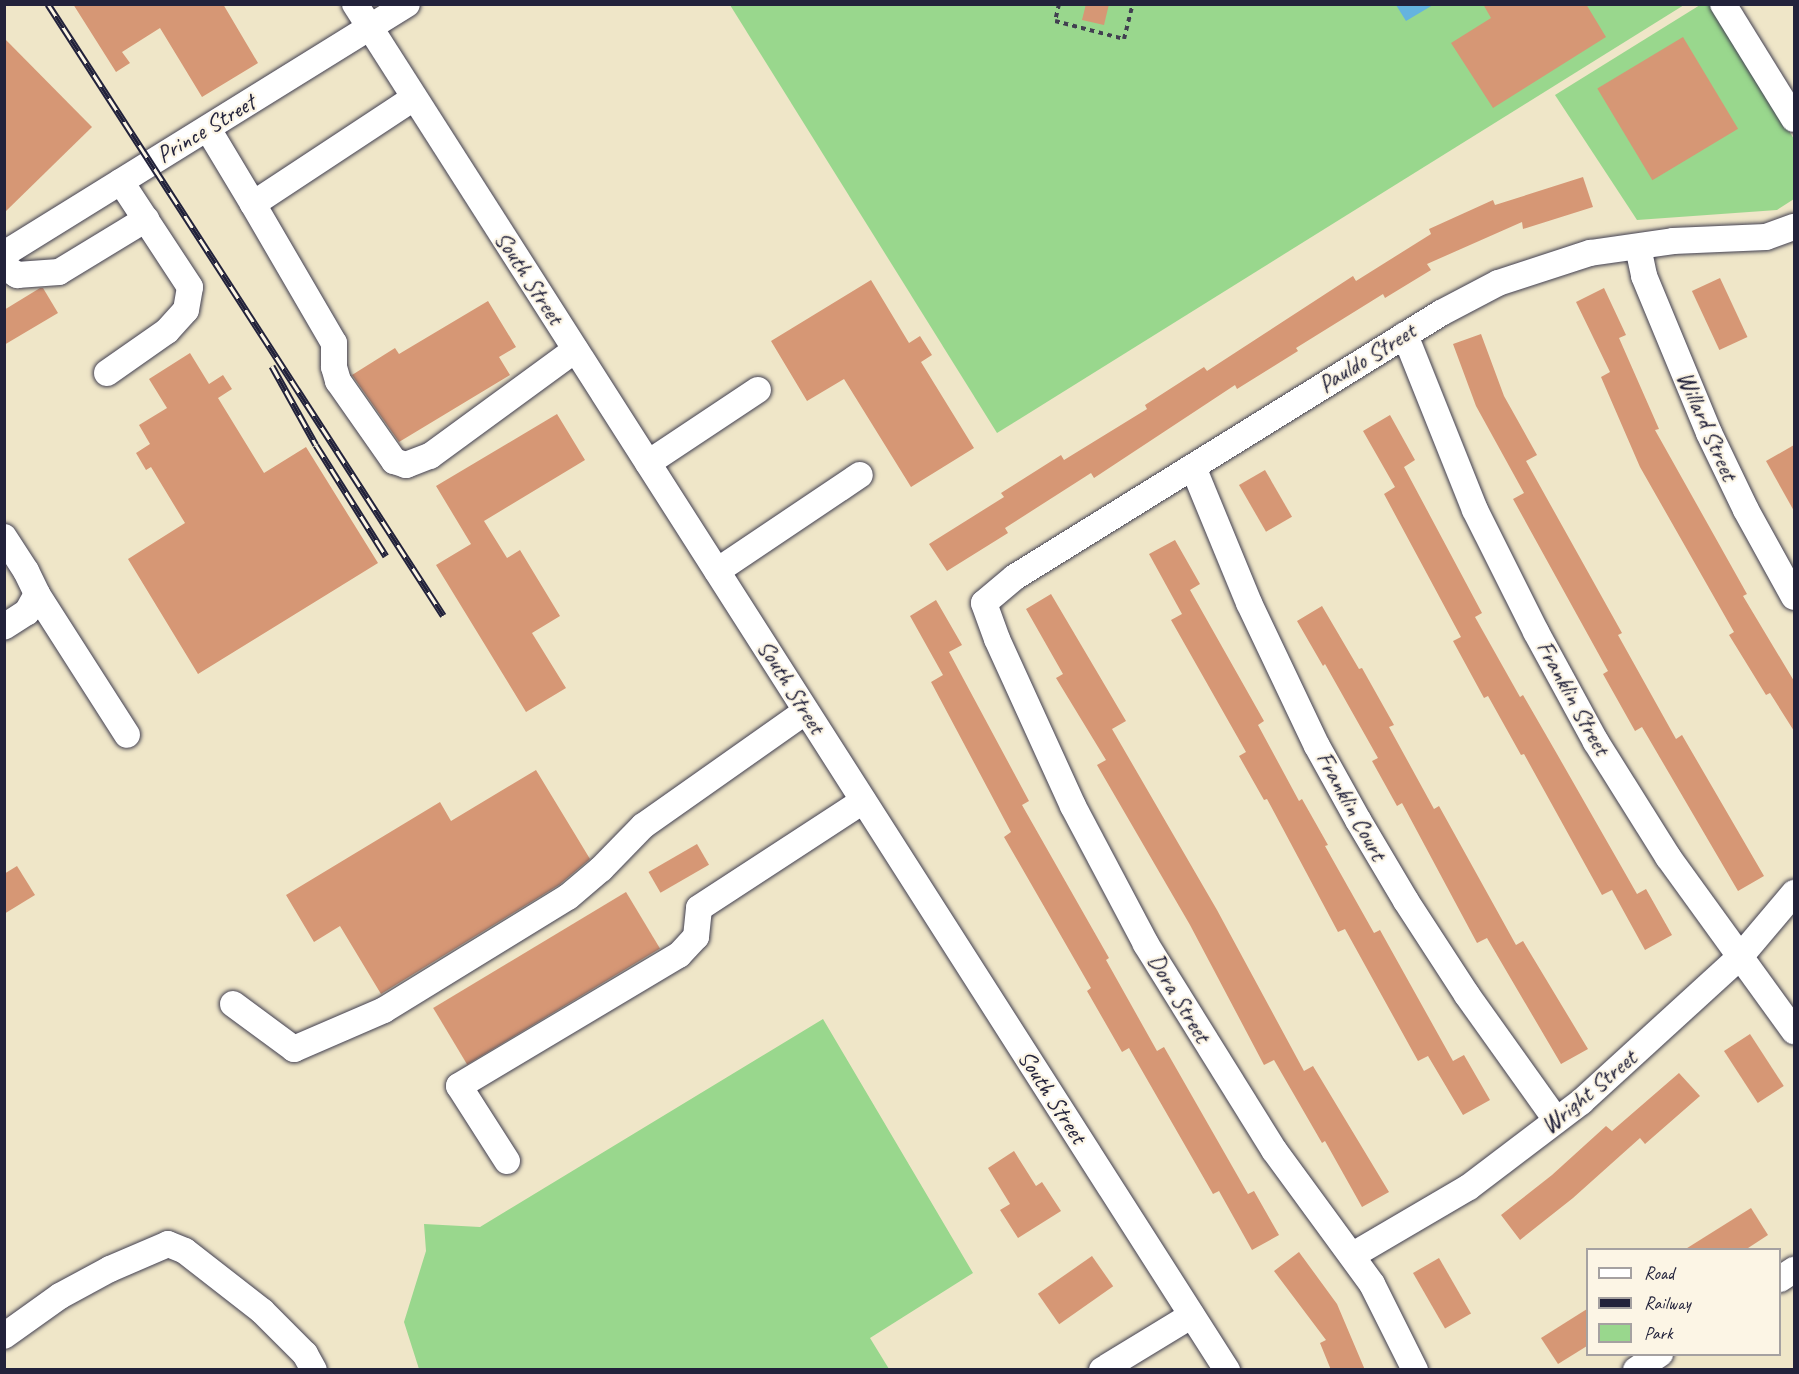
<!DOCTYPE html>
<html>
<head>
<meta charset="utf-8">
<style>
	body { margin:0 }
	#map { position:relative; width:1799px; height:1374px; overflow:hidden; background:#efe6c8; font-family:Caveat,sans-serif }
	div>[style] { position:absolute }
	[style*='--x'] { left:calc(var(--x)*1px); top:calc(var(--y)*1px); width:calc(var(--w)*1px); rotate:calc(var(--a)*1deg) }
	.green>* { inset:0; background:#99d78d }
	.water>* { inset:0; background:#65b3df }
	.building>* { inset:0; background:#d69775; transform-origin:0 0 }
	.path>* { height:4px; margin-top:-2px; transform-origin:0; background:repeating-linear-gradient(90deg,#413f50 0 4.5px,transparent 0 9px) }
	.roads { filter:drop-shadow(0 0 2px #413f50) drop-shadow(0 0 2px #413f50) }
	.minor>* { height:26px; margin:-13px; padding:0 13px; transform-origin:13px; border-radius:13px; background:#fff }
	.rail>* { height:7px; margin-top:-3.5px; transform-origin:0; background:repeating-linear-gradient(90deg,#fcf5e5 0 14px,#22223b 0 28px); box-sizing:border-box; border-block:2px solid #22223b }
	span { translate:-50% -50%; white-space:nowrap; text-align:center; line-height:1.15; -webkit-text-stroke:4.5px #fcf5e5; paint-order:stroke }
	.street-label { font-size:24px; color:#22223b }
	.frame { position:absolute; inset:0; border:6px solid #22223b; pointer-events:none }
	.legend { position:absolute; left:1586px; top:1248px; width:195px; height:108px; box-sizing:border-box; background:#fcf5e5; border:2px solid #a5a1a1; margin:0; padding:8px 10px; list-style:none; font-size:18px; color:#22223b }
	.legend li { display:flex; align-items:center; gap:12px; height:30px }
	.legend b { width:30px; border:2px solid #a5a1a1 }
</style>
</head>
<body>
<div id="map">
	<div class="green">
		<div style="clip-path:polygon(730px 5px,1684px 5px,997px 433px)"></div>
		<div style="clip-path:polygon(1700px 5px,1710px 5px,1794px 139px,1794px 199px,1777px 210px,1637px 220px,1555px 95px)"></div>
		<div style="clip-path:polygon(823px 1019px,973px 1273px,870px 1338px,889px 1369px,419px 1369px,404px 1322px,426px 1251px,424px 1224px,480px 1227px)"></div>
	</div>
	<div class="water">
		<div style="clip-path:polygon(1396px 5px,1433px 5px,1406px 21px)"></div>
	</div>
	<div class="building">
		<div style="clip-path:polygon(73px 4px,223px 4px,258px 63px,202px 97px,160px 28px,122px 52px,130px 63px,116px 72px)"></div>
		<div style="clip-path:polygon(1086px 4px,1109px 4px,1104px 25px,1082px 20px)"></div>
		<div style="clip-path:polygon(1483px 4px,1586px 4px,1606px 37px,1493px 108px,1451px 43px,1491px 18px)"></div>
		<div style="left:1683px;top:37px;width:107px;height:100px;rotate:59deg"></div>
		<div style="clip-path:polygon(4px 38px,92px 127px,4px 213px)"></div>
		<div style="clip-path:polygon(1583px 177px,1593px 207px,1523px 229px,1522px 222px,1427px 264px,1431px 270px,1385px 298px,1383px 294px,1296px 348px,1298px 351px,1237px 389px,1235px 385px,1094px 478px,1091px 473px,1005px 528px,1008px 533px,947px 571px,929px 544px,1004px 497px,1001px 493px,1061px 455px,1064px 460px,1147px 409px,1145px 405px,1204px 367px,1207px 371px,1353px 276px,1356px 281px,1431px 234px,1429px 229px,1493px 200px,1495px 205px)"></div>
		<div style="left:1720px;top:278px;width:65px;height:31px;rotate:65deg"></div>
		<div style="clip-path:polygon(871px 280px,909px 343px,920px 336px,932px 355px,921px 362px,974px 448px,911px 487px,844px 379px,807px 401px,771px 341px)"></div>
		<div style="clip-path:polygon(40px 288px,43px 288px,58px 313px,4px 345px,4px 310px)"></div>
		<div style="clip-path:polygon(1604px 288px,1626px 335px,1619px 338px,1659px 429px,1655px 430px,1747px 594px,1743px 596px,1794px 681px,1794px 731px,1770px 693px,1766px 695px,1729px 635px,1734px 632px,1640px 467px,1601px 377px,1610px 372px,1576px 302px)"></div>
		<div style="clip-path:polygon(488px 301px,516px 347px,499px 357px,510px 375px,399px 442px,352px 375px,395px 348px,399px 354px)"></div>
		<div style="clip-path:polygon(1481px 334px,1504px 396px,1537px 455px,1526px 461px,1622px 633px,1618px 635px,1676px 739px,1682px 735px,1764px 876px,1738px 891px,1642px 727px,1635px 731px,1603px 674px,1608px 671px,1513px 499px,1524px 493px,1476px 406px,1453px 344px)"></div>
		<div style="clip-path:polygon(190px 353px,209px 384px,223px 375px,232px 389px,218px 398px,264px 473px,306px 447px,378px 563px,198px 674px,128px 559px,185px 523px,151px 467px,146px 470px,136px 453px,150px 444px,139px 425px,167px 408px,149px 379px)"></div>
		<div style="clip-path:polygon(557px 414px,585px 460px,484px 521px,507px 558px,520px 550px,560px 616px,532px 633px,566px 688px,526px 712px,436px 565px,471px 544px,436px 486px)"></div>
		<div style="clip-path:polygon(1390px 415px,1415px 460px,1404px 467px,1482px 613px,1475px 617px,1520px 697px,1523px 695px,1557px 754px,1637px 894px,1646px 889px,1672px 935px,1645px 950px,1612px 890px,1602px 895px,1524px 754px,1521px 755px,1488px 696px,1484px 698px,1453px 641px,1461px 637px,1384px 494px,1395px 487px,1363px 431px)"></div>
		<div style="clip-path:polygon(1794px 445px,1794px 511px,1766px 461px)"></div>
		<div style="left:1265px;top:470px;width:54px;height:30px;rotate:60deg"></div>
		<div style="clip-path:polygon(1175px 540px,1200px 584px,1190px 590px,1264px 721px,1258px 725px,1299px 801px,1302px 799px,1328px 845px,1325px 846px,1374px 933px,1380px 930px,1453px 1061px,1464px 1055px,1490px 1100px,1463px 1115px,1428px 1056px,1418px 1061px,1345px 929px,1338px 932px,1267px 799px,1264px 800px,1239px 756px,1246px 752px,1171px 620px,1182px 614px,1149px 554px)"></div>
		<div style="clip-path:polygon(1051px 594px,1126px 721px,1112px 729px,1217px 910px,1304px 1071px,1313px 1066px,1389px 1192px,1362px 1207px,1325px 1141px,1322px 1143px,1274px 1060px,1264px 1065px,1190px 925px,1097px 765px,1106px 760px,1056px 678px,1063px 674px,1026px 609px)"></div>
		<div style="clip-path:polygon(936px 600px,962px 645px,949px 652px,1029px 801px,1022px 805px,1109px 958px,1106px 960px,1157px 1051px,1164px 1047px,1248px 1194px,1254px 1191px,1279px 1235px,1252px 1250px,1219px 1191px,1213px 1194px,1129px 1048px,1122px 1052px,1087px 991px,1091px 988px,1004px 837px,1011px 832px,931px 682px,943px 675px,910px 616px)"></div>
		<div style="clip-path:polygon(1322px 606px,1359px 669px,1362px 668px,1394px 725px,1389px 727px,1434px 809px,1439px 806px,1516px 945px,1523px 941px,1588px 1049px,1561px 1064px,1487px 938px,1477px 943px,1402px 803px,1397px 806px,1372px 761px,1378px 758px,1325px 664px,1323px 666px,1297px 621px)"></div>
		<div style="clip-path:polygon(536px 770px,590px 859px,559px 885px,381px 994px,340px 926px,314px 942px,286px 895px,440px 802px,451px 821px)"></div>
		<div style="left:697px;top:844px;width:24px;height:56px;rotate:60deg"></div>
		<div style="clip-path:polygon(17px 866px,35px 895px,4px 914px,4px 874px)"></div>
		<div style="left:626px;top:892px;width:66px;height:225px;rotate:59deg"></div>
		<div style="left:1750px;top:1034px;width:62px;height:31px;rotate:57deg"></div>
		<div style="clip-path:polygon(1679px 1073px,1700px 1096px,1645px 1144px,1640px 1138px,1573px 1198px,1520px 1240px,1501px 1215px,1552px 1175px,1606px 1126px,1612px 1131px)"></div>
		<div style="clip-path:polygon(1014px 1151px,1036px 1186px,1042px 1182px,1061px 1211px,1018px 1238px,1000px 1210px,1010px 1204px,988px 1168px)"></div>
		<div style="clip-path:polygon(1751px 1208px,1768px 1235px,1745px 1250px,1684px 1250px)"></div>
		<div style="clip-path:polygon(1299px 1252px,1337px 1304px,1365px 1370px,1331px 1370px,1320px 1343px,1326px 1340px,1274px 1271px)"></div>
		<div style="left:1092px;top:1256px;width:37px;height:66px;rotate:55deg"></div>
		<div style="left:1439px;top:1258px;width:64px;height:30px;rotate:60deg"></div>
		<div style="clip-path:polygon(1587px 1309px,1587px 1346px,1558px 1364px,1541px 1338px)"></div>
	</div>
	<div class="path">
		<div style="--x:1059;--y:4;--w:17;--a:103"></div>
		<div style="--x:1055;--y:21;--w:71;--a:14.6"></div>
		<div style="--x:1124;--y:39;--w:36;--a:-76"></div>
	</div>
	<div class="roads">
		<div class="minor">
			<div style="--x:355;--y:4;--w:1621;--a:57.45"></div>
			<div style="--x:1723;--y:4;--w:135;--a:58.3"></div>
			<div style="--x:208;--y:129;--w:87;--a:59"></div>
			<div style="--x:253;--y:204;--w:193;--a:-33.4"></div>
			<div style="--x:253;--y:204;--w:161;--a:59.8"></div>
			<div style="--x:334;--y:343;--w:24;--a:90"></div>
			<div style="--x:334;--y:367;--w:15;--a:74"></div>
			<div style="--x:338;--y:381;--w:98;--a:55"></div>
			<div style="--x:394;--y:461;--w:13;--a:18"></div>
			<div style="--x:406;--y:465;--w:26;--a:-21"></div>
			<div style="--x:430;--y:456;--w:180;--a:-36.2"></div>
			<div style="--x:1638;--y:247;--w:30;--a:78"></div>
			<div style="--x:1644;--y:276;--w:170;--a:67.5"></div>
			<div style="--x:1709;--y:433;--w:85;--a:64.3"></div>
			<div style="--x:1746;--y:510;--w:99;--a:61.1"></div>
			<div style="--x:4;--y:254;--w:474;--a:-31.8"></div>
			<div style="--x:4;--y:266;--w:16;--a:35"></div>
			<div style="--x:17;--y:275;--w:42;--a:-4.1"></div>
			<div style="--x:59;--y:272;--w:102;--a:-31.3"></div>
			<div style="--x:1405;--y:335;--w:188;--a:68.2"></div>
			<div style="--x:1475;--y:510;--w:136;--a:63.4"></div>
			<div style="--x:1536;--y:632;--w:125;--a:61.4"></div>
			<div style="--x:1596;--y:742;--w:136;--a:57.9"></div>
			<div style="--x:1668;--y:857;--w:215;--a:54.1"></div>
			<div style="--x:107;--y:373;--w:73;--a:-35"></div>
			<div style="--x:167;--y:331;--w:28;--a:-48"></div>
			<div style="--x:186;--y:310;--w:23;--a:-80"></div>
			<div style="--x:190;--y:287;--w:126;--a:-123.3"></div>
			<div style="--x:648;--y:463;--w:132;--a:-33.6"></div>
			<div style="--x:1193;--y:467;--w:147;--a:67.6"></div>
			<div style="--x:1249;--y:603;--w:158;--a:64.6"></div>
			<div style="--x:1317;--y:746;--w:85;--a:61"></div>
			<div style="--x:1358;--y:820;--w:94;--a:59.3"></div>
			<div style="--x:1406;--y:901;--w:112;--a:57"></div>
			<div style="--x:1467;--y:995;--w:153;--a:54.5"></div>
			<div style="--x:4;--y:537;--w:40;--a:57.1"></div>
			<div style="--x:26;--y:571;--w:25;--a:64"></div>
			<div style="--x:37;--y:594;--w:21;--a:119"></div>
			<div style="--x:27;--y:612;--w:27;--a:147"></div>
			<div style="--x:717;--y:571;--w:172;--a:-33.9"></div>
			<div style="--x:37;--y:594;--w:167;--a:57.4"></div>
			<div style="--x:233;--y:1004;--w:76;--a:36.4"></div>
			<div style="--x:294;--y:1049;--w:98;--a:-23.4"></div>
			<div style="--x:384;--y:1010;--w:216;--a:-31.6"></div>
			<div style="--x:568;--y:897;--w:43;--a:-40.3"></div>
			<div style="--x:601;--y:869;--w:60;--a:-45.7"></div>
			<div style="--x:643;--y:826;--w:199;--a:-35.2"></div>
			<div style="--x:507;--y:1161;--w:89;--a:-122.6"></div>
			<div style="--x:459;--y:1086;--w:256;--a:-30.8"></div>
			<div style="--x:679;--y:955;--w:25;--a:-47"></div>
			<div style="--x:696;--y:937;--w:29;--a:-84"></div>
			<div style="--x:699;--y:908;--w:196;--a:-33.1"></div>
			<div style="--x:1353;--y:1255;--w:134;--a:-30.4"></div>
			<div style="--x:1469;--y:1187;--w:141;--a:-37.2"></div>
			<div style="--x:1581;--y:1102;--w:215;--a:-42.4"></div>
			<div style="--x:1740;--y:957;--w:84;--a:-49.8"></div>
			<div style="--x:1780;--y:1279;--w:17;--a:-33"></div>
			<div style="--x:4;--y:1336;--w:69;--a:-35.5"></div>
			<div style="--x:60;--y:1296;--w:57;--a:-28.4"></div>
			<div style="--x:110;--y:1269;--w:63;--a:-23.3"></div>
			<div style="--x:168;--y:1244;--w:18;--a:22"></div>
			<div style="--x:185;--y:1251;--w:98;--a:37.9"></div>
			<div style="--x:262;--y:1311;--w:61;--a:45"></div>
			<div style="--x:305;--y:1354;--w:18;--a:61"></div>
			<div style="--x:1102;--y:1370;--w:105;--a:-31.4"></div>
			<div style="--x:1415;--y:1370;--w:96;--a:-116.6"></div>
			<div style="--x:1372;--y:1284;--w:166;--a:-126.2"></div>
			<div style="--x:1274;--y:1150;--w:243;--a:-121.9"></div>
			<div style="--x:1146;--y:944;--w:156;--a:-117.9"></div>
			<div style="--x:1073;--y:806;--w:183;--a:-114.5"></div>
			<div style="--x:997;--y:639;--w:38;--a:-110"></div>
			<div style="--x:984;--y:603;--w:40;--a:-40"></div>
			<div style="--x:1015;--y:577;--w:501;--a:-31.79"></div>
			<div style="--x:1441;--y:313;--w:64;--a:-27.8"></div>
			<div style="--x:1498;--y:283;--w:97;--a:-18.1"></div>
			<div style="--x:1590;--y:253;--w:84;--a:-8.2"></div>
			<div style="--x:1673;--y:241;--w:93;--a:-2.5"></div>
			<div style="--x:1766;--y:237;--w:30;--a:-20"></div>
			<div style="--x:1636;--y:1370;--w:29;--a:-34"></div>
		</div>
	</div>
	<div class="rail">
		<div style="--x:48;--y:4;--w:728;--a:57.12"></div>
		<div style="--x:272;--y:366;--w:90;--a:60.9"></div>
		<div style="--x:316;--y:445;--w:131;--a:57.8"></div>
	</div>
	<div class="street-label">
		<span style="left:206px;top:129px;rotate:-31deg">Prince Street</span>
		<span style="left:529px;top:278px;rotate:57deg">South Street</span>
		<span style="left:1367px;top:358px;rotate:-32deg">Pauldo Street</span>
		<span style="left:1707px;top:426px;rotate:66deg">Willard Street</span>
		<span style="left:791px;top:687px;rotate:58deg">South Street</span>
		<span style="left:1573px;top:698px;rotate:61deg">Franklin Street</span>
		<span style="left:1351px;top:806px;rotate:61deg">Franklin Court</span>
		<span style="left:1179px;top:998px;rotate:59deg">Dora Street</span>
		<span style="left:1589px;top:1092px;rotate:-40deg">Wright Street</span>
		<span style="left:1052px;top:1097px;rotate:57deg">South Street</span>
	</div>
	<div class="frame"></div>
	<ul class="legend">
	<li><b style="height:8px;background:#fff"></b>Road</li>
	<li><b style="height:8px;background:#22223b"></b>Railway</li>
	<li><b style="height:16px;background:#99d78d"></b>Park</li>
	</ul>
</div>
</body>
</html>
